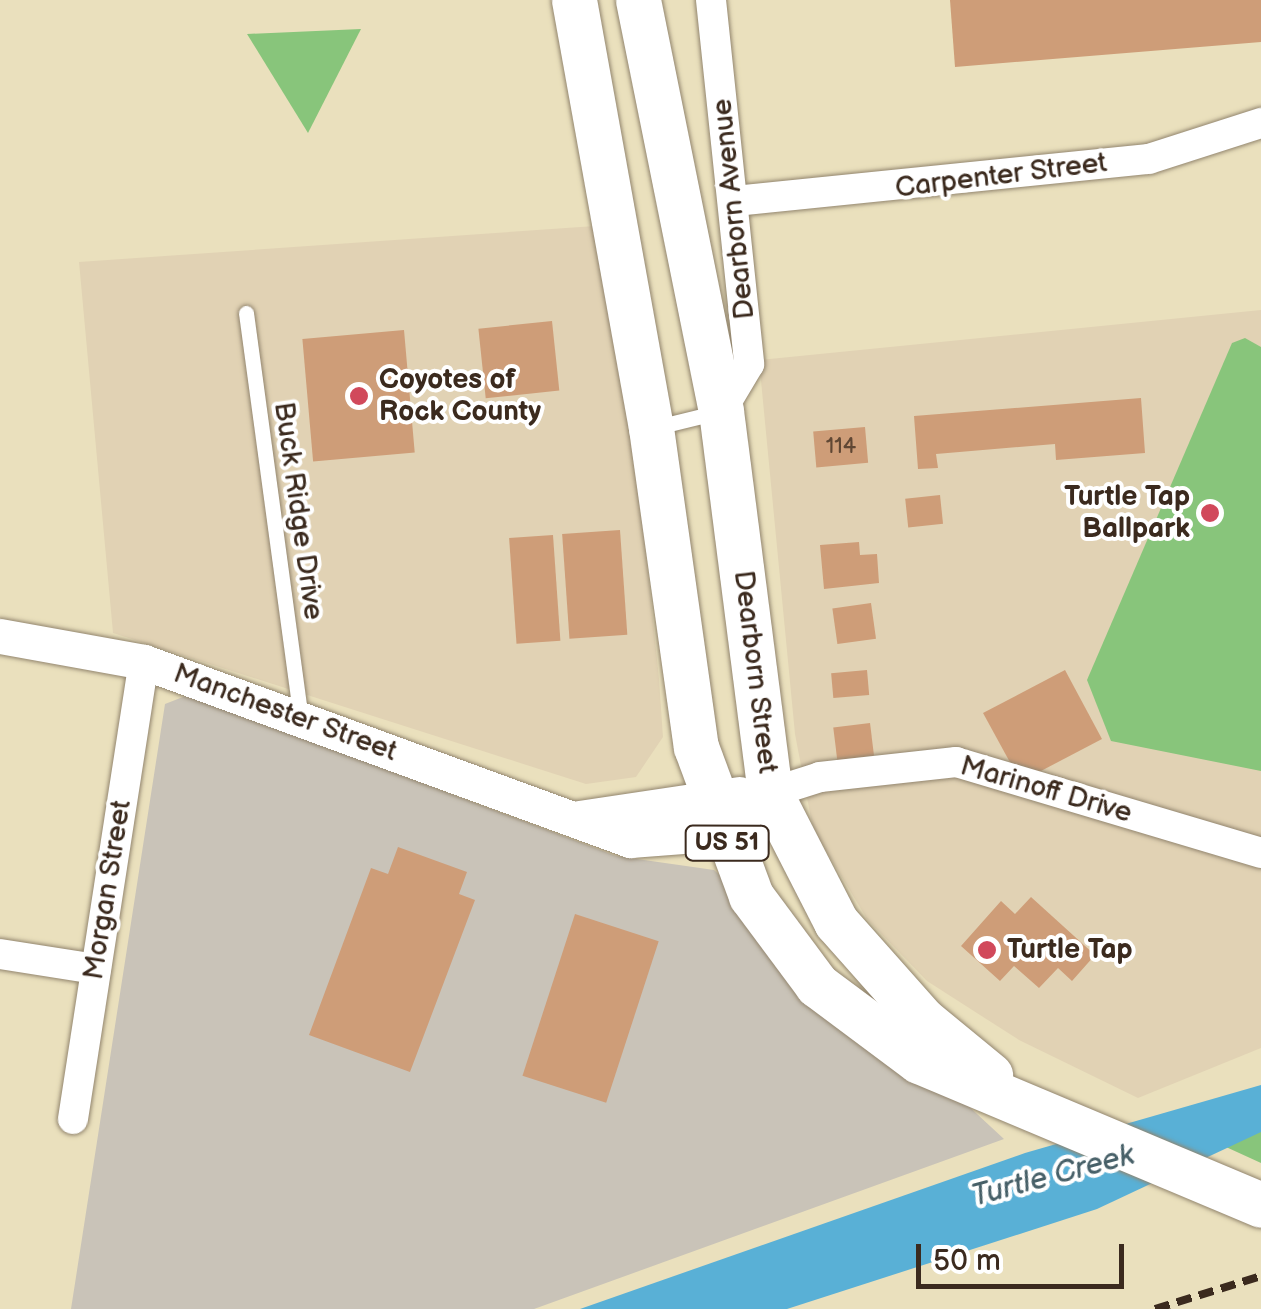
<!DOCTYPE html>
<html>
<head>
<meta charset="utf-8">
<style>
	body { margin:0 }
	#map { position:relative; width:1261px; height:1309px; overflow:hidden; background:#eae0bd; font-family:"Balsamiq Sans",sans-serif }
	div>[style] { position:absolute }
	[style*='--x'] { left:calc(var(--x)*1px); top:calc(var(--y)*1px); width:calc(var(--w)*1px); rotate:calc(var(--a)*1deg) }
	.built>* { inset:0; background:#e1d2b4 }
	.industrial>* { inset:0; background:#c9c3b8 }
	.green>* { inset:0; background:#88c57b }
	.water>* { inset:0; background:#59b0d6 }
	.building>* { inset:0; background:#ce9d78; transform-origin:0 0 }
	.roads { filter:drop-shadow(0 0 2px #92856e) drop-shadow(0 0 2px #92856e) }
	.service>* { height:15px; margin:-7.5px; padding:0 7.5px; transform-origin:7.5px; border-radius:7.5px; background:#fff }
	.minor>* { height:30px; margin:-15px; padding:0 15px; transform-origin:15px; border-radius:15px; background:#fff }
	.tertiary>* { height:35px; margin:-17.5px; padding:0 17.5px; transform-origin:17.5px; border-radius:17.5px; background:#fff }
	.primary>* { height:45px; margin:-22.5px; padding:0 22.5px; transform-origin:22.5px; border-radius:22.5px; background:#fff }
	.rail>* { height:8px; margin-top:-4px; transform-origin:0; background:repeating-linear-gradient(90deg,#3b2a1e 0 15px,transparent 0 23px) }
	.dots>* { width:28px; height:28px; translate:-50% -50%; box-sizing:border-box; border:5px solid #fff; border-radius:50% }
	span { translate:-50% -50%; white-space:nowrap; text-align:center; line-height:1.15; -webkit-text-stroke:8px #fff; paint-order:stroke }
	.number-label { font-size:22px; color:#604734 }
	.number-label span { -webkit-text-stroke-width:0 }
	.shield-label span { padding:2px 8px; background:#fff; border:2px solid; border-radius:8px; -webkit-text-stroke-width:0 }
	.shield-label { font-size:25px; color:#3b2a1e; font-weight:700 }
	.street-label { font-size:28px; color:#3b2a1e }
	.poi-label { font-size:28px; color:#3b2a1e; font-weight:700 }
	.left { translate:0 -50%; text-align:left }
	.right { translate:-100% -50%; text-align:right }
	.water-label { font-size:30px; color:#476068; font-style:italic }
	.scale { position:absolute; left:916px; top:1244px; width:208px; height:45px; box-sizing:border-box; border:5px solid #3b2a1e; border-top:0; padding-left:12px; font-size:30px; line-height:35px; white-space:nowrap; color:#3b2a1e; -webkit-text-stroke:8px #fff; paint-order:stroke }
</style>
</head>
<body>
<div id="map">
	<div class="built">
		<div style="clip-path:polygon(595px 226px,639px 485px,659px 679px,663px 737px,636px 777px,586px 784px,113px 633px,79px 262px)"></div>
		<div style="clip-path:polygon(1261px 310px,1261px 1048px,1138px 1098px,1019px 1040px,927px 981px,867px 919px,813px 829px,795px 734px,759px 360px)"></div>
	</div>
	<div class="industrial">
		<div style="clip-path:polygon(188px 695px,616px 856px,714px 870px,1004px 1139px,534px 1309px,71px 1309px,165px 704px)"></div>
	</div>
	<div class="green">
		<div style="clip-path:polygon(361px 29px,308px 133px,247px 34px)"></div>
		<div style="clip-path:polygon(1245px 338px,1261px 347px,1261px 771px,1111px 741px,1087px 680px,1232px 343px)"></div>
		<div style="clip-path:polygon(1261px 1123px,1261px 1163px,1226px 1147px)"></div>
	</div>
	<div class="water">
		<div style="clip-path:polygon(1261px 1085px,1261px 1132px,1097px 1209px,787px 1309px,580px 1309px,1025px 1153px)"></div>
	</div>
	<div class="building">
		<div style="clip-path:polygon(950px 0,1261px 0,1261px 42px,955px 67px)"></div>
		<div style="left:552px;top:321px;width:70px;height:74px;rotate:84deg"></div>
		<div style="left:404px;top:330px;width:123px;height:102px;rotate:85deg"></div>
		<div style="clip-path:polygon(1141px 398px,1145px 453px,1056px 460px,1055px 444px,936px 454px,938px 468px,918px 469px,914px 416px)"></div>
		<div style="left:865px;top:427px;width:36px;height:52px;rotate:85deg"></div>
		<div style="left:940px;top:495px;width:29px;height:35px;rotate:84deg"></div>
		<div style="left:620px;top:530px;width:105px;height:58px;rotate:86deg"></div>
		<div style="left:553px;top:535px;width:106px;height:44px;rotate:86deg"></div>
		<div style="clip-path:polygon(859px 542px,860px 555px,877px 554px,879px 583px,824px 589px,820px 545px)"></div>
		<div style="left:871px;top:603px;width:36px;height:39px;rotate:82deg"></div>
		<div style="left:867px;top:670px;width:25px;height:36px;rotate:85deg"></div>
		<div style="clip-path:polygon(1065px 670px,1102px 739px,1039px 772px,1012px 766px,983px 713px)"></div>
		<div style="left:870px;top:723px;width:33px;height:37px;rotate:83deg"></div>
		<div style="clip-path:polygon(398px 847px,467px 872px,459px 894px,475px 900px,410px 1072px,309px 1035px,371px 868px,388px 874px)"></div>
		<div style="clip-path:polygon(1031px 897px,1095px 955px,1072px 981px,1058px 968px,1039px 988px,1014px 966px,1000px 981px,961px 946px,1001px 901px,1015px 914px)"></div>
		<div style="left:575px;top:914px;width:88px;height:170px;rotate:18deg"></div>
	</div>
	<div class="roads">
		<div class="service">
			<div style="--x:246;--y:313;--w:406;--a:82.3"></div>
			<div style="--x:653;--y:428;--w:67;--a:-13.8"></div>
		</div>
		<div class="minor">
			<div style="--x:711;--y:0;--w:366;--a:84"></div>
			<div style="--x:749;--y:364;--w:55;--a:120.8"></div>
			<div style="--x:735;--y:201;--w:416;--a:-5.8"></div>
			<div style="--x:1149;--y:159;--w:118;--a:-17.8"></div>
			<div style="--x:770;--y:793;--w:52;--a:-17.7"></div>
			<div style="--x:820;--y:777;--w:137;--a:-6.3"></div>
			<div style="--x:956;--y:762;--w:318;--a:16.6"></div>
			<div style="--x:0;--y:954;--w:97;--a:8.9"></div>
			<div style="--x:73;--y:1119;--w:462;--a:-81.2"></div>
		</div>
		<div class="tertiary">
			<div style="--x:0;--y:636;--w:146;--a:10.2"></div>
			<div style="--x:144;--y:662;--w:518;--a:20.12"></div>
			<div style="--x:630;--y:840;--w:92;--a:-4.4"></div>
			<div style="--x:722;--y:833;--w:62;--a:-39.8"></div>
			<div style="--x:579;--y:818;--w:162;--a:-8.5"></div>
		</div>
		<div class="primary">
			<div style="--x:574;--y:0;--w:435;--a:79.8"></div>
			<div style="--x:651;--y:428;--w:322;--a:82"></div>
			<div style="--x:696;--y:747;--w:159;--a:69.7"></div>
			<div style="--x:751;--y:896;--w:111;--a:53.4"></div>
			<div style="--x:817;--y:985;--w:127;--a:36.7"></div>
			<div style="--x:919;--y:1061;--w:371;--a:22.8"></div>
			<div style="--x:638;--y:0;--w:419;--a:78.6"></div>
			<div style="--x:721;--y:411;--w:385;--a:82.7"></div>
			<div style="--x:770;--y:793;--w:145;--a:62.9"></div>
			<div style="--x:836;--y:922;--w:131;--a:48.4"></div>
			<div style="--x:923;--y:1020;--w:87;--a:39.4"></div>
		</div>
	</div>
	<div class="rail">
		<div style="--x:1155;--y:1309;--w:111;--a:-17.3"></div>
	</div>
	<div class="dots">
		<div style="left:359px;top:396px;background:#d1495b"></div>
		<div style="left:1210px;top:513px;background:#d1495b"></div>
		<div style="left:987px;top:950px;background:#d1495b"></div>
	</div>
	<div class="number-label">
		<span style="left:841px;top:447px">114</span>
	</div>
	<div class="shield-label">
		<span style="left:727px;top:843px">US 51</span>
	</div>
	<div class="street-label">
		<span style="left:1001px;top:176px;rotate:-7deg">Carpenter Street</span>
		<span style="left:734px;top:209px;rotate:-96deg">Dearborn Avenue</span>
		<span style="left:298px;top:511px;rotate:82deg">Buck Ridge Drive</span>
		<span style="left:755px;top:672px;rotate:83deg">Dearborn Street</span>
		<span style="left:285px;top:713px;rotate:20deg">Manchester Street</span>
		<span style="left:1046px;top:790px;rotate:16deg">Marinoff Drive</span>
		<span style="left:108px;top:890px;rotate:-81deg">Morgan Street</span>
	</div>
	<div class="poi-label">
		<span class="left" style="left:379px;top:396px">Coyotes of<br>Rock County</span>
		<span class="right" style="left:1190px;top:513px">Turtle Tap<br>Ballpark</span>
		<span class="left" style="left:1007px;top:950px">Turtle Tap</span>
	</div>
	<div class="water-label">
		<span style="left:1053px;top:1176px;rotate:-15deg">Turtle Creek</span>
	</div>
	<div class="scale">50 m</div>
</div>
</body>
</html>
